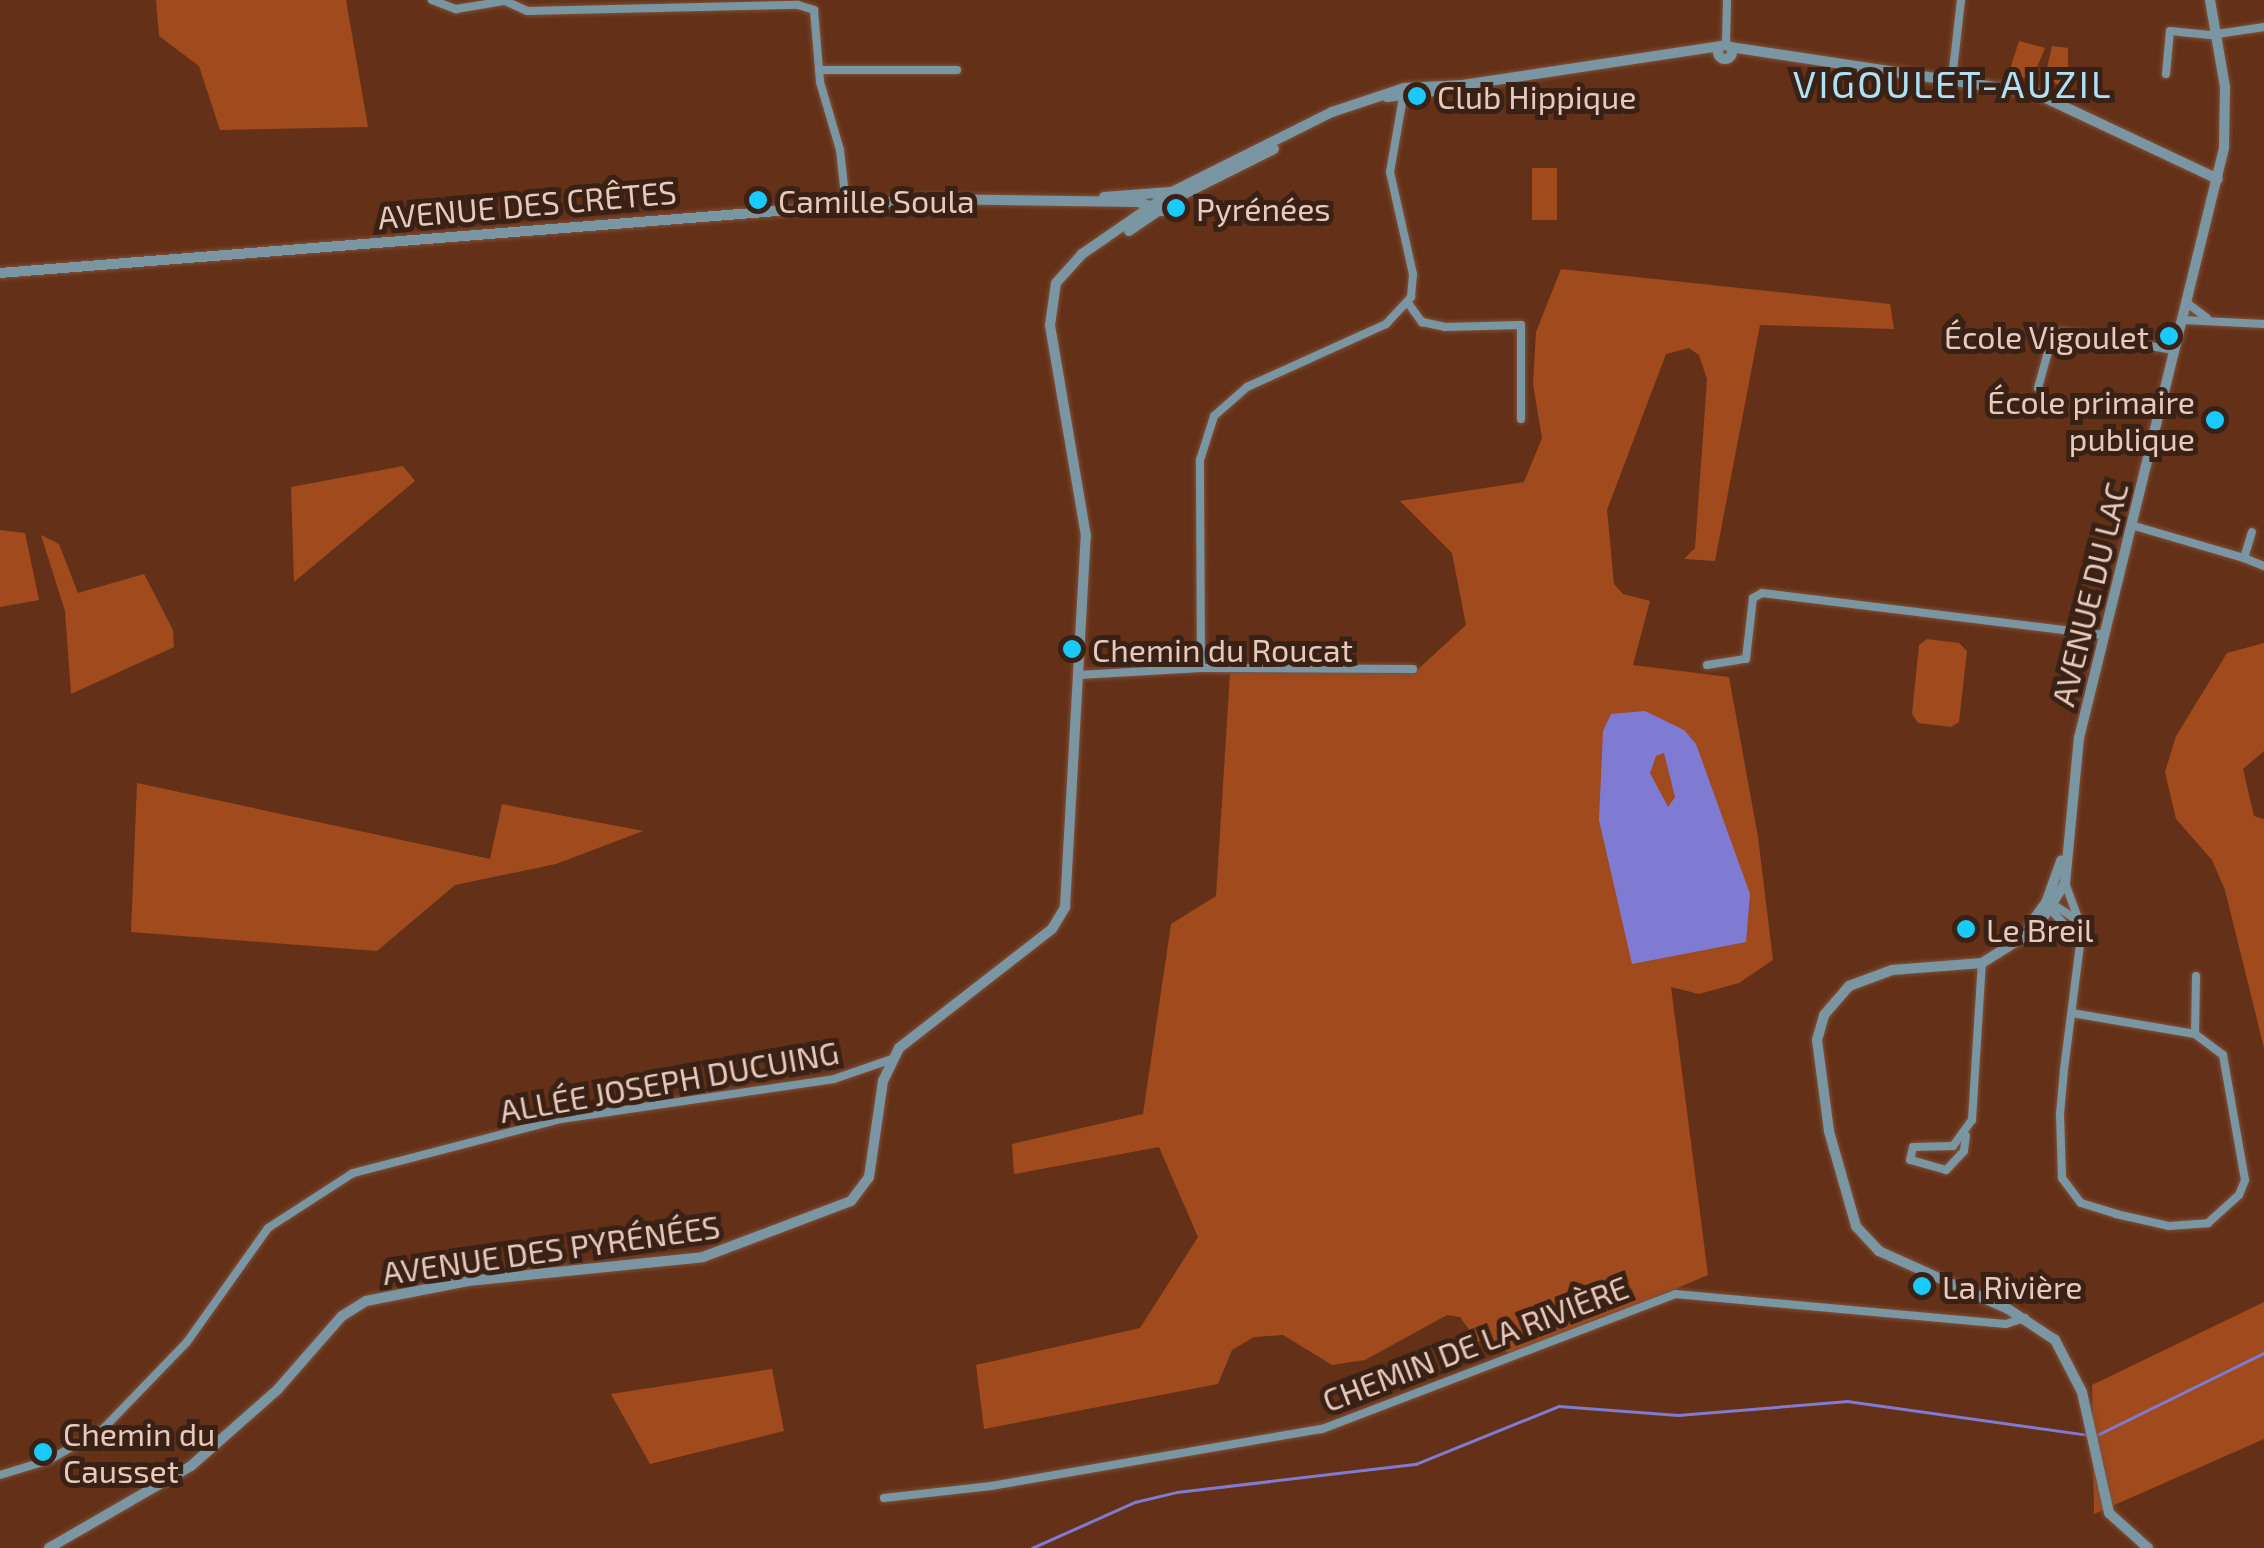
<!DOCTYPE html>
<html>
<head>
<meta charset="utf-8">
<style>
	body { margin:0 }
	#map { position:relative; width:2264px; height:1548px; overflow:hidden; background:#643118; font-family:"Exo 2",sans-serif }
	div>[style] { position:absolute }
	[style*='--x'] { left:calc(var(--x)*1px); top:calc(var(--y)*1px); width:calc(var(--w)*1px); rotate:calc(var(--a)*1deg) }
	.green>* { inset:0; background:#a14a1d; transform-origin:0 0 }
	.water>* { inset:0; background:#807bd2 }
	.stream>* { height:2.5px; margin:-1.25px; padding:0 1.25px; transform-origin:1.25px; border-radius:1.25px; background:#807bd2 }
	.roads { filter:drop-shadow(0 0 2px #7f4f39) drop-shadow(0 0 2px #7f4f39) }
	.minor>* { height:8px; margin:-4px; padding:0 4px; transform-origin:4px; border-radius:4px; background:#7996a2 }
	.tertiary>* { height:10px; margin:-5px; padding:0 5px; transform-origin:5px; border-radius:5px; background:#7996a2 }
	.tertiary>.ring { margin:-5px; padding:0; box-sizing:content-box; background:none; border:10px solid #7996a2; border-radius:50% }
	.dots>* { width:28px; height:28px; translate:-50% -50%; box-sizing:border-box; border:5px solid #392116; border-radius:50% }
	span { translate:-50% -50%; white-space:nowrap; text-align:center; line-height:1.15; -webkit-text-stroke:10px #392116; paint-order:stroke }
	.poi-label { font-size:32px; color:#e9c9bb }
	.left { translate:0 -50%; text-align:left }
	.right { translate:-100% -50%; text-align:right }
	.street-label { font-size:32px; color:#e9c9bb }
	.quarter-label { font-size:38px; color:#afe2f7; letter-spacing:2.5px }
</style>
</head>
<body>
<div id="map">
	<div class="green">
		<div style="clip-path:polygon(156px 0,346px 0,368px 127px,220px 130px,199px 66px,159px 36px)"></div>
		<div style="clip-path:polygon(2019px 41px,2045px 48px,2032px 79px,2008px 76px)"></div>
		<div style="clip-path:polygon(2052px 46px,2068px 48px,2068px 91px,2045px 77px)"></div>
		<div style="left:1532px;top:168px;width:25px;height:52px"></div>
		<div style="clip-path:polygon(1561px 269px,1890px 304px,1894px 329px,1760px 325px,1715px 561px,1684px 559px,1695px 548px,1707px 379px,1699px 355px,1689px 348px,1666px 354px,1607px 510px,1614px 584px,1623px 594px,1650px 601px,1633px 665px,1729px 677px,1758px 837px,1773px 960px,1739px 983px,1699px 994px,1671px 987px,1708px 1275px,1512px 1359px,1501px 1345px,1477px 1341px,1460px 1317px,1447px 1315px,1365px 1360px,1332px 1365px,1283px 1335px,1254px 1337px,1232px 1350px,1218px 1384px,984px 1429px,976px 1365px,1140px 1328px,1198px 1237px,1159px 1147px,1014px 1174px,1012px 1144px,1143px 1114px,1171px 924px,1216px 896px,1230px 673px,1414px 673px,1466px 625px,1452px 553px,1400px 501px,1524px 482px,1542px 438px,1533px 384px,1536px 332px)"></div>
		<div style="clip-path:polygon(403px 466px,415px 481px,294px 582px,291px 487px)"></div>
		<div style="clip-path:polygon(0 530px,25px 533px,39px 600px,0 607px)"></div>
		<div style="clip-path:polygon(41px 535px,59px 544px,78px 593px,144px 574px,173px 630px,174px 647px,71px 694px,65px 611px)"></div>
		<div style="clip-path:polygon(1927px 639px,1959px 643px,1967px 651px,1959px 722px,1951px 727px,1918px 723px,1912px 714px,1919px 645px)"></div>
		<div style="clip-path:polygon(2264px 643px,2264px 751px,2243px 769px,2254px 816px,2264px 819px,2264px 1048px,2225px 890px,2212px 860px,2176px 819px,2165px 772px,2176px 736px,2227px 653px)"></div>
		<div style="clip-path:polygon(137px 783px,490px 859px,502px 804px,643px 831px,556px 864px,455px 885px,377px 951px,131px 932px)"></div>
		<div style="clip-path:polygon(2264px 1302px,2264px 1439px,2094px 1514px,2092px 1385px)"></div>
		<div style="clip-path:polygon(772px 1369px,784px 1431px,650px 1464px,611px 1394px)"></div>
	</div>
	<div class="water">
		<div style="clip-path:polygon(evenodd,1645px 711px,1684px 730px,1696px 744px,1750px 894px,1746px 942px,1632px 964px,1599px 820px,1603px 731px,1611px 714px,1645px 711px,1664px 753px,1675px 797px,1668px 807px,1650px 773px,1656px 756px,1664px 753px)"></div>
	</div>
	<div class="stream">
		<div style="--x:2095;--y:1436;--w:188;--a:-26.2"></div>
		<div style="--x:1032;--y:1548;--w:113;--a:-24.1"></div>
		<div style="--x:1135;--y:1502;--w:43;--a:-13.4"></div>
		<div style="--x:1177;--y:1492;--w:241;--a:-6.7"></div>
		<div style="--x:1416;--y:1464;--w:154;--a:-22.1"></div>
		<div style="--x:1559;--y:1406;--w:119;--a:4.3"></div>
		<div style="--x:1678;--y:1415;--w:170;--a:-4.7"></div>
		<div style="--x:1847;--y:1401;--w:243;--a:8"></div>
	</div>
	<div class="roads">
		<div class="minor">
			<div style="--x:432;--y:0;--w:26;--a:21"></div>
			<div style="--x:456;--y:9;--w:50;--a:-9.3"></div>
			<div style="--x:505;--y:1;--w:24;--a:24"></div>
			<div style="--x:527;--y:11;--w:271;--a:-1.3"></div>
			<div style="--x:798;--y:5;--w:17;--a:17"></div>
			<div style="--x:814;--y:10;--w:72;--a:85.2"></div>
			<div style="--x:820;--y:82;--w:71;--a:73.6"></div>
			<div style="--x:840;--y:150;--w:54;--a:83.7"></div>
			<div style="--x:1726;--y:44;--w:44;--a:-88.7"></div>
			<div style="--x:819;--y:70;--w:138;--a:0"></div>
			<div style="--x:2166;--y:74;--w:43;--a:-84.7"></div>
			<div style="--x:2170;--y:31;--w:40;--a:5.7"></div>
			<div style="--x:2210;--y:35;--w:55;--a:-8.4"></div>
			<div style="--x:1952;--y:79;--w:80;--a:-83.5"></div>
			<div style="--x:1408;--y:303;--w:24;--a:54"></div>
			<div style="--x:1422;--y:322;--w:24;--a:12"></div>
			<div style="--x:1445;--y:327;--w:76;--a:-1.5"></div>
			<div style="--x:1521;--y:325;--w:94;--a:90"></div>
			<div style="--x:2187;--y:303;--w:25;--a:37"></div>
			<div style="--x:2183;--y:320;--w:81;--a:2.8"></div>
			<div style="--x:2038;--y:388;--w:56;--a:-74.5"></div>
			<div style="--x:2053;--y:334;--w:9;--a:-13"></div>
			<div style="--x:2062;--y:332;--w:114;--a:9.1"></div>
			<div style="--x:2131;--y:525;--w:118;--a:16.3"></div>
			<div style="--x:2244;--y:558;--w:27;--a:-73"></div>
			<div style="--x:2244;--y:558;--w:22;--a:22"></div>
			<div style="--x:1707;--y:665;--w:39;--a:-9"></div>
			<div style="--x:1746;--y:659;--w:61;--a:-83.5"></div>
			<div style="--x:1753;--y:598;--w:10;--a:-29"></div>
			<div style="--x:1762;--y:593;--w:345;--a:7"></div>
			<div style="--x:1201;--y:668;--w:208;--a:-90.3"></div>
			<div style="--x:1200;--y:460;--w:46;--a:-72.3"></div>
			<div style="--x:1214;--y:416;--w:44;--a:-41.3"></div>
			<div style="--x:1247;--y:387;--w:153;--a:-24.4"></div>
			<div style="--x:1386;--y:324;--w:37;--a:-47"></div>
			<div style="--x:1411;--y:297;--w:23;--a:-85"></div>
			<div style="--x:1413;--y:274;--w:105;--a:-102.7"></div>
			<div style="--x:1390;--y:172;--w:81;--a:-80.1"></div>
			<div style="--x:1079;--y:675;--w:122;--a:-3.3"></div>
			<div style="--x:1201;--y:668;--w:212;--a:0.3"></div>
			<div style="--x:2065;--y:883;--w:49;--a:69.7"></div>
			<div style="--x:2082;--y:929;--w:142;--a:97.3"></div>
			<div style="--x:2064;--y:1070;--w:44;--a:95.2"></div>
			<div style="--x:2060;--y:1114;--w:64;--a:88.2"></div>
			<div style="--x:2062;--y:1178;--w:31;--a:53"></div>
			<div style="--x:2081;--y:1203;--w:37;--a:17"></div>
			<div style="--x:2116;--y:1214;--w:54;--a:12.8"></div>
			<div style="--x:2169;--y:1226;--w:39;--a:-4"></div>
			<div style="--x:2208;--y:1223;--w:42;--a:-42.1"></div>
			<div style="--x:2239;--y:1195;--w:16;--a:-68"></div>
			<div style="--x:2245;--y:1180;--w:127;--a:-100"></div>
			<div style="--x:2223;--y:1055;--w:35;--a:-143"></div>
			<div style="--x:2195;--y:1034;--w:125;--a:-170.3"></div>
			<div style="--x:2051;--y:903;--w:30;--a:33"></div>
			<div style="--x:2048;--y:907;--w:45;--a:46.8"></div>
			<div style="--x:2195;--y:1034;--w:58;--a:-89"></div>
			<div style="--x:1966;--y:1136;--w:15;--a:98"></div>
			<div style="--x:1964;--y:1151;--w:26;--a:133"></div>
			<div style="--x:1946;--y:1170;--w:37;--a:-164"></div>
			<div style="--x:1910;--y:1160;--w:13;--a:-77"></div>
			<div style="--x:1913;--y:1147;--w:40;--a:-1.4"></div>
			<div style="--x:1953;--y:1146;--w:32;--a:-54"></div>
			<div style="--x:1972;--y:1120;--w:157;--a:-86.4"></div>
			<div style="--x:0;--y:1475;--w:51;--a:-17"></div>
			<div style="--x:49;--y:1460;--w:61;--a:-29.5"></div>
			<div style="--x:102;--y:1430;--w:122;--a:-46"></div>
			<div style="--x:187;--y:1342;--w:140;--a:-54.6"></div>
			<div style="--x:268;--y:1228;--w:101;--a:-32.9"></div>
			<div style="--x:353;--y:1173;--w:215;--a:-14.6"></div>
			<div style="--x:561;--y:1119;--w:276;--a:-8.3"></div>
			<div style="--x:834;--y:1079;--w:61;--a:-19"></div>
			<div style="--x:884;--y:1498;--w:108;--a:-6.4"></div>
			<div style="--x:991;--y:1486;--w:336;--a:-9.8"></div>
			<div style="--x:1322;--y:1429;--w:378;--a:-20.9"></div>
			<div style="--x:1675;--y:1294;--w:332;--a:5.2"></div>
			<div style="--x:2006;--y:1324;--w:20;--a:-18"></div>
		</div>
		<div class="tertiary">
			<div class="ring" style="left:1718px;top:45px;width:4px;height:4px"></div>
			<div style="--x:1730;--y:47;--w:308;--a:8.6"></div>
			<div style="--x:2035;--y:93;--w:202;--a:25.2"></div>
			<div style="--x:1456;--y:86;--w:267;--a:-8.6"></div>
			<div style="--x:1387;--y:97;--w:47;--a:-7.3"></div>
			<div style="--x:1104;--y:197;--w:67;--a:-4.3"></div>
			<div style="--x:1129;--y:231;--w:62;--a:-34.5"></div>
			<div style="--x:1180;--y:196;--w:105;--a:-26.6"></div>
			<div style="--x:0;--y:273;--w:931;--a:-4.56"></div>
			<div style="--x:928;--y:199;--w:211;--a:0.8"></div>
			<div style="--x:1139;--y:202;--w:25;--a:21"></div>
			<div style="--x:2029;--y:926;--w:29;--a:-54"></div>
			<div style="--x:2046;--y:903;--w:45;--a:-70.3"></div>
			<div style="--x:49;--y:1548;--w:164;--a:-30"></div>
			<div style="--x:191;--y:1466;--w:116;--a:-41.5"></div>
			<div style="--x:278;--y:1389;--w:97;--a:-48.8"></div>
			<div style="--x:342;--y:1316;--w:28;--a:-32"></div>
			<div style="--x:366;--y:1301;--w:104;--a:-11.1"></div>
			<div style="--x:468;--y:1281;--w:236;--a:-5.8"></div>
			<div style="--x:703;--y:1257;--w:158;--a:-20.7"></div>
			<div style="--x:851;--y:1201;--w:30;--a:-53"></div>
			<div style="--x:869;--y:1177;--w:97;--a:-81.7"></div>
			<div style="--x:883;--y:1081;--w:37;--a:-64"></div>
			<div style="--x:899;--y:1048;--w:194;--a:-37.9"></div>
			<div style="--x:1052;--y:929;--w:26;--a:-59"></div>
			<div style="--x:1065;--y:907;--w:372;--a:-86.8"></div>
			<div style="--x:1086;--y:536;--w:214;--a:-99.7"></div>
			<div style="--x:1050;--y:325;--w:42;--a:-81.9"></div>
			<div style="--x:1056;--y:283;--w:39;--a:-48"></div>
			<div style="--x:1082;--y:254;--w:109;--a:-34.6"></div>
			<div style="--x:1172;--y:192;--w:179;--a:-26.6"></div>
			<div style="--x:1332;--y:112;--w:76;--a:-18.4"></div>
			<div style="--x:1404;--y:88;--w:58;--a:-3"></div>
			<div style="--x:2148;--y:1548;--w:52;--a:-138.1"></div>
			<div style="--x:2109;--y:1513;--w:124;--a:-102.6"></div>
			<div style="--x:2082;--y:1392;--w:59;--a:-117.4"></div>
			<div style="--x:2055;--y:1340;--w:56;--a:-146.6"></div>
			<div style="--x:2008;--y:1309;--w:141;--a:-155.8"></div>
			<div style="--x:1879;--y:1251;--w:34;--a:-133"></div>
			<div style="--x:1856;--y:1226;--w:99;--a:-105.9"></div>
			<div style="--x:1829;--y:1131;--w:92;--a:-97.5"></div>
			<div style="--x:1817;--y:1040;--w:26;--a:-74"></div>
			<div style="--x:1824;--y:1015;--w:38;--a:-49"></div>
			<div style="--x:1849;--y:986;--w:46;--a:-20.4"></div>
			<div style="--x:1892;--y:970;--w:90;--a:-4.4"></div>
			<div style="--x:1982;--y:963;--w:64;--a:-32.2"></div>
			<div style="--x:2036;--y:929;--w:54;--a:-57.8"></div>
			<div style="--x:2065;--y:883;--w:146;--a:-84.5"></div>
			<div style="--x:2079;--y:738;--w:608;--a:-76.19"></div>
			<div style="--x:2224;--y:148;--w:61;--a:-89.1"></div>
			<div style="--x:2225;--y:87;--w:88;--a:-99.8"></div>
		</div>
	</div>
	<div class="dots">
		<div style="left:1417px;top:96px;background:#19cafc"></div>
		<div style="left:758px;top:200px;background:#19cafc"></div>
		<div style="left:1176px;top:208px;background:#19cafc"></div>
		<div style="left:2169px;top:336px;background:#19cafc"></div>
		<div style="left:2215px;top:420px;background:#19cafc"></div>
		<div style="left:1072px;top:649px;background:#19cafc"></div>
		<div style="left:1966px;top:929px;background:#19cafc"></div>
		<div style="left:1922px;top:1286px;background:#19cafc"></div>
		<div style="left:43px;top:1452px;background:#19cafc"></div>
	</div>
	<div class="poi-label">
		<span class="left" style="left:1437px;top:96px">Club Hippique</span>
		<span class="left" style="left:778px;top:200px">Camille Soula</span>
		<span class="left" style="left:1196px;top:208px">Pyrénées</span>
		<span class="right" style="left:2149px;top:336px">École Vigoulet</span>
		<span class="right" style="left:2195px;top:420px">École primaire<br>publique</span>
		<span class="left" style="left:1092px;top:649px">Chemin du Roucat</span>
		<span class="left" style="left:1986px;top:929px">Le Breil</span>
		<span class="left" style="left:1942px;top:1286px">La Rivière</span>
		<span class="left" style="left:63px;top:1452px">Chemin du<br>Causset</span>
	</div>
	<div class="street-label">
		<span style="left:527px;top:204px;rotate:-5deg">AVENUE DES CRÊTES</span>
		<span style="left:2089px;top:594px;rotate:-76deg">AVENUE DU LAC</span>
		<span style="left:669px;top:1081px;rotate:-10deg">ALLÉE JOSEPH DUCUING</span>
		<span style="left:551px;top:1249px;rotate:-8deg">AVENUE DES PYRÉNÉES</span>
		<span style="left:1475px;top:1343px;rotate:-21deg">CHEMIN DE LA RIVIÈRE</span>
	</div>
	<div class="quarter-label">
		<span style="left:1953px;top:84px">VIGOULET-AUZIL</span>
	</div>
</div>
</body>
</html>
